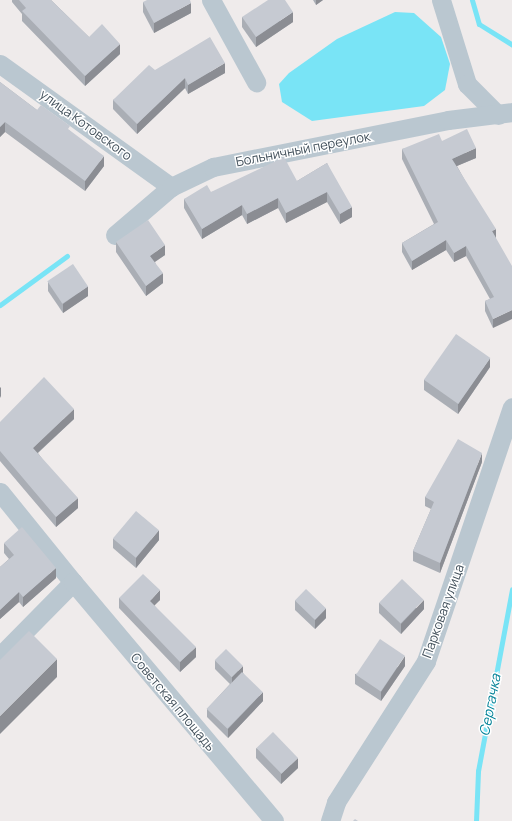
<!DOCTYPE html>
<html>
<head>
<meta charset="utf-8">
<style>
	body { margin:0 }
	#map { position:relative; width:512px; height:821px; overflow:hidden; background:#efebeb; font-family:Manrope,sans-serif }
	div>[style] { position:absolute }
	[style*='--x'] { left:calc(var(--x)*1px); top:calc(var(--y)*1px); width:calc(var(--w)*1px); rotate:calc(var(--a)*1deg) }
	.water>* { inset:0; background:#79e4f6 }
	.stream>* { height:5px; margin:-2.5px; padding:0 2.5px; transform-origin:2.5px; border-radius:2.5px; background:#79e4f6 }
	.minor>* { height:19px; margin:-9.5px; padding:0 9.5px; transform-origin:9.5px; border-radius:9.5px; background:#bac7d0 }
	.wall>* { inset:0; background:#aaaeb5 }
	.shaded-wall>* { inset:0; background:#8b8d93 }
	.building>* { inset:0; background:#c6cad2; transform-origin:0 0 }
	span { translate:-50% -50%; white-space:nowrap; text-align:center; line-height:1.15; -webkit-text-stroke:3px #fff; paint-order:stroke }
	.street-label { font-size:13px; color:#42505b }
	.water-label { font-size:14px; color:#038297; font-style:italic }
</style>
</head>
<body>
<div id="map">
	<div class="water">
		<div style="clip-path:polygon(395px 12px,414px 13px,441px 37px,450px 64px,445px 90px,424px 106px,312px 121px,282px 102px,279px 84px,289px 73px,337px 39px)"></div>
	</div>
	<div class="stream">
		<div style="--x:472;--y:0;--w:25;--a:74"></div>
		<div style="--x:479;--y:24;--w:39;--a:32"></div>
		<div style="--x:0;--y:305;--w:83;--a:-36.2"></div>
		<div style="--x:476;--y:821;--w:50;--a:-87.7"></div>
		<div style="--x:478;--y:771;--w:185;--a:-79.4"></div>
	</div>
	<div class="minor">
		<div style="--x:211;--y:0;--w:94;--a:61.2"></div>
		<div style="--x:441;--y:0;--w:88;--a:72.8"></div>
		<div style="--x:467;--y:84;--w:44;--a:45"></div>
		<div style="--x:0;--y:64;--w:211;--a:35.7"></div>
		<div style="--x:115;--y:235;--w:74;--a:-40.6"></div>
		<div style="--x:171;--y:187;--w:47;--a:-25.5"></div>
		<div style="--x:213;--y:167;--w:240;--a:-11.3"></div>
		<div style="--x:448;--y:120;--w:64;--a:-7.1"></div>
		<div style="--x:0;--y:492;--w:116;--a:51"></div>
		<div style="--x:73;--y:582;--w:104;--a:134.6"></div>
		<div style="--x:73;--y:582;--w:312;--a:49.9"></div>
		<div style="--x:330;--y:821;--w:20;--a:-72"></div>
		<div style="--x:336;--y:802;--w:167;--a:-57.4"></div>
		<div style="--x:426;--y:661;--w:268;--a:-71.3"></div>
	</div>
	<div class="wall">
		<div style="clip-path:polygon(12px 0,51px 0,89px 37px,120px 54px,85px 86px,22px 21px,22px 14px,12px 2px)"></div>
		<div style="clip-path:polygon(313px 0,323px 0,316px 5px)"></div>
		<div style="clip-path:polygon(143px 2px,191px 13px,154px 33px,143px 12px)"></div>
		<div style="clip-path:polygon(242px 17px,293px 22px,256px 47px,242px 27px)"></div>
		<div style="clip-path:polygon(155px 70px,225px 73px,188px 94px,185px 88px,137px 134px,113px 109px,113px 100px)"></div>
		<div style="clip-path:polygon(0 82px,37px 110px,70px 131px,104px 166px,85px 191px,5px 132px,0 137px)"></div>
		<div style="clip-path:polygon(442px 141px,476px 158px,457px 166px,496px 237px,493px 328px,485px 311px,485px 301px,490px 299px,466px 256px,454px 262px,446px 250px,412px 270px,402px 252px,402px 243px,434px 224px,402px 159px,402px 149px)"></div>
		<div style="clip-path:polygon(327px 163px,352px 217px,340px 224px,327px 202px,286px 223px,278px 208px,247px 224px,242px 215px,202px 239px,184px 208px,184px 199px,211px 192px,297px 181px)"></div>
		<div style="clip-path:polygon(116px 242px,165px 255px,155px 262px,163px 283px,146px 296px,116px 252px)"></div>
		<div style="clip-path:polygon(48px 282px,88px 296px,63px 313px,48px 291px)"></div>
		<div style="clip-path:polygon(490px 367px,458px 414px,424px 390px,424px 380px)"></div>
		<div style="clip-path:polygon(74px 419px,38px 453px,78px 508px,56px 527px,0 461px,0 422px)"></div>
		<div style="clip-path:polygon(482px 462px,440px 573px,413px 561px,413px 551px,431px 509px,425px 506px,425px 497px)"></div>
		<div style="clip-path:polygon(113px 539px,159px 540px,136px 568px,113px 548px)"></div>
		<div style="clip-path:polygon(4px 543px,56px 578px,23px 607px,19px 602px,0 619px,0 567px,9px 559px,4px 553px)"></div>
		<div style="clip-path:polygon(119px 598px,160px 600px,154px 605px,196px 657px,180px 672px,119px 608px)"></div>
		<div style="clip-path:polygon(295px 600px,326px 618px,315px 629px,295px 610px)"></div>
		<div style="clip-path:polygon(379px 603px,424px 609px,401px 634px,379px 613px)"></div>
		<div style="clip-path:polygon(215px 660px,243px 673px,263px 701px,228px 738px,207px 717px,207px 709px,230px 684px,215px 669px)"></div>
		<div style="clip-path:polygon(405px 666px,381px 701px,355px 684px,355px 674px)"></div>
		<div style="clip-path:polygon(256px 748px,298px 768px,281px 784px,256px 758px)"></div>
	</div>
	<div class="shaded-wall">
		<div style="clip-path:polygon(316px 0,323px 0,316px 5px)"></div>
		<div style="clip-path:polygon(191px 3px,191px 13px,154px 33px,154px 23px)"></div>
		<div style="clip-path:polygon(293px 12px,293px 22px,256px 47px,256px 37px)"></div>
		<div style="clip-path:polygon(120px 44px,120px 54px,85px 86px,85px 76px)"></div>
		<div style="clip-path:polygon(225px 63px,225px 73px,188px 94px,188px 85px)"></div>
		<div style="clip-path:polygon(185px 78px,185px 88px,137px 134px,137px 124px)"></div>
		<div style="clip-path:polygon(5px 122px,5px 132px,0 137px,0 127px)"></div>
		<div style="clip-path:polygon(476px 148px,476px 158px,452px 168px,452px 159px)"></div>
		<div style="clip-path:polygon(104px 156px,104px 166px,85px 191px,85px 181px)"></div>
		<div style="clip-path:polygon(327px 192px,327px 202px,286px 223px,286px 213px)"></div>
		<div style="clip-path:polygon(278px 198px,278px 208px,247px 224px,247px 214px)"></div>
		<div style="clip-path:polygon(242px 205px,242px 215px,202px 239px,202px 229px)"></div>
		<div style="clip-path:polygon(352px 207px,352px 217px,340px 224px,340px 214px)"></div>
		<div style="clip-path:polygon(496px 229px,496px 238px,492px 231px)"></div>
		<div style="clip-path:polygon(446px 240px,446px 250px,412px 270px,412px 261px)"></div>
		<div style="clip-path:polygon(165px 245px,165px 255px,150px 265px,150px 256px)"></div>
		<div style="clip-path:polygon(466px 246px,466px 256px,454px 262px,454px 253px)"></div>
		<div style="clip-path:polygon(163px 273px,163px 283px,146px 296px,146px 286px)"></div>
		<div style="clip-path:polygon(88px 286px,88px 296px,63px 313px,63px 304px)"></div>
		<div style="clip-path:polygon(512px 310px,512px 319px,493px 328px,493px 319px)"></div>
		<div style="clip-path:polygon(490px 358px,490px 367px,458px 414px,458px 404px)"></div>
		<div style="clip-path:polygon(1px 387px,1px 396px,0 398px,0 388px)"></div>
		<div style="clip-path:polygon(74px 409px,74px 419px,33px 457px,33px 448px)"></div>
		<div style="clip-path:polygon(482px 453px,482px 462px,440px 573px,440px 563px)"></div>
		<div style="clip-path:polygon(78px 498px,78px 508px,56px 527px,56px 517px)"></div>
		<div style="clip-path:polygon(159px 530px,159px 540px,136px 568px,136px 558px)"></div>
		<div style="clip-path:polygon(56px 568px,56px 578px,23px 607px,23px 597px)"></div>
		<div style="clip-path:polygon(160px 590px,160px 600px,150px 610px,150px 601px)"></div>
		<div style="clip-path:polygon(19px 592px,19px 602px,0 619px,0 610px)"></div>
		<div style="clip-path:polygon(424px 600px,424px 609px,401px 634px,401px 624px)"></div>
		<div style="clip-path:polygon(326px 608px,326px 618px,315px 629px,315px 619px)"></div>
		<div style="clip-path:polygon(196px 647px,196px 657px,180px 672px,180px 662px)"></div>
		<div style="clip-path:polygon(405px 656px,405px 666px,381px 701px,381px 692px)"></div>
		<div style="clip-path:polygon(57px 659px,57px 677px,0 734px,0 716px)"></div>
		<div style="clip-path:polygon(243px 666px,243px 675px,232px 686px,232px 677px)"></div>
		<div style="clip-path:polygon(263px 692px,263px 701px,228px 738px,228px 729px)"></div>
		<div style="clip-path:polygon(298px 758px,298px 768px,281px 784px,281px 774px)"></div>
	</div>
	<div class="building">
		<div style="clip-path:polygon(19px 0,51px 0,89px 37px,102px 24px,120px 44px,85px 76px,22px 11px,26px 8px)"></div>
		<div style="clip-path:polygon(147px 0,190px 0,191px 3px,154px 23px,143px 2px)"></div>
		<div style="clip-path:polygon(268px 0,285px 0,293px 12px,256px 37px,242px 17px)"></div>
		<div style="clip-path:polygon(210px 37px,225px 63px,188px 85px,185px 78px,137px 124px,113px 100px,149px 65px,155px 70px)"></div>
		<div style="clip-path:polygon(0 82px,37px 110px,41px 105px,70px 126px,68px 129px,104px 156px,85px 181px,5px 122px,0 127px)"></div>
		<div style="clip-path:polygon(467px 129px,476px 148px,452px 159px,496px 229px,492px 231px,512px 266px,512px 310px,493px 319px,485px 301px,494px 297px,466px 246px,454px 253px,446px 240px,412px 261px,402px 243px,438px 222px,402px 149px,439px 134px,442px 141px)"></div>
		<div style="clip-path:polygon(284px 157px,297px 181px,327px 163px,352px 207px,340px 214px,327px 192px,286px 213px,278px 198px,247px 214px,242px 205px,202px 229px,184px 199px,207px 185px,211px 192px)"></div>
		<div style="clip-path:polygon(148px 220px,165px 245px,150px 256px,163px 273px,146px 286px,116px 242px)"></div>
		<div style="left:73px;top:264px;width:27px;height:31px;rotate:56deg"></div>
		<div style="left:456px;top:334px;width:42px;height:56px;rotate:35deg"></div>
		<div style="clip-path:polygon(44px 377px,74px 409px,33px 448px,78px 498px,56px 517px,0 451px,0 422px)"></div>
		<div style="clip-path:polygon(458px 439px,482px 453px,440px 563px,413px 551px,434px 502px,425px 497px)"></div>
		<div style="left:136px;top:511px;width:30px;height:36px;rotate:40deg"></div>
		<div style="clip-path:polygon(22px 527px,56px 568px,23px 597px,19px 592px,0 610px,0 567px,14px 555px,4px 543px)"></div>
		<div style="clip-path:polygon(143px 574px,160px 590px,150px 601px,196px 647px,180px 662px,119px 598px)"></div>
		<div style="left:402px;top:579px;width:30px;height:33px;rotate:44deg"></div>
		<div style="left:306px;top:589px;width:28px;height:16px;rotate:44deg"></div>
		<div style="clip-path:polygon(29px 631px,57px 659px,0 716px,0 660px)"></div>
		<div style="left:380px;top:639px;width:30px;height:43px;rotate:34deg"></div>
		<div style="left:226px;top:649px;width:24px;height:16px;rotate:45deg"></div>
		<div style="left:242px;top:672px;width:29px;height:51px;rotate:44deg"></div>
		<div style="left:273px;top:732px;width:36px;height:23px;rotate:46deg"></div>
		<div style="clip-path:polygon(355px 819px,358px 821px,353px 821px)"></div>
	</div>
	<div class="street-label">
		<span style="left:86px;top:125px;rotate:36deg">улица Котовского</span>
		<span style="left:303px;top:149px;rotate:-11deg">Больничный переулок</span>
		<span style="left:443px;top:611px;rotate:-70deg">Парковая улица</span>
		<span style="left:173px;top:702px;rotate:50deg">Советская площадь</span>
	</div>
	<div class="water-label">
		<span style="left:490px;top:705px;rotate:-79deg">Сергачка</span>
	</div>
</div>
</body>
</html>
